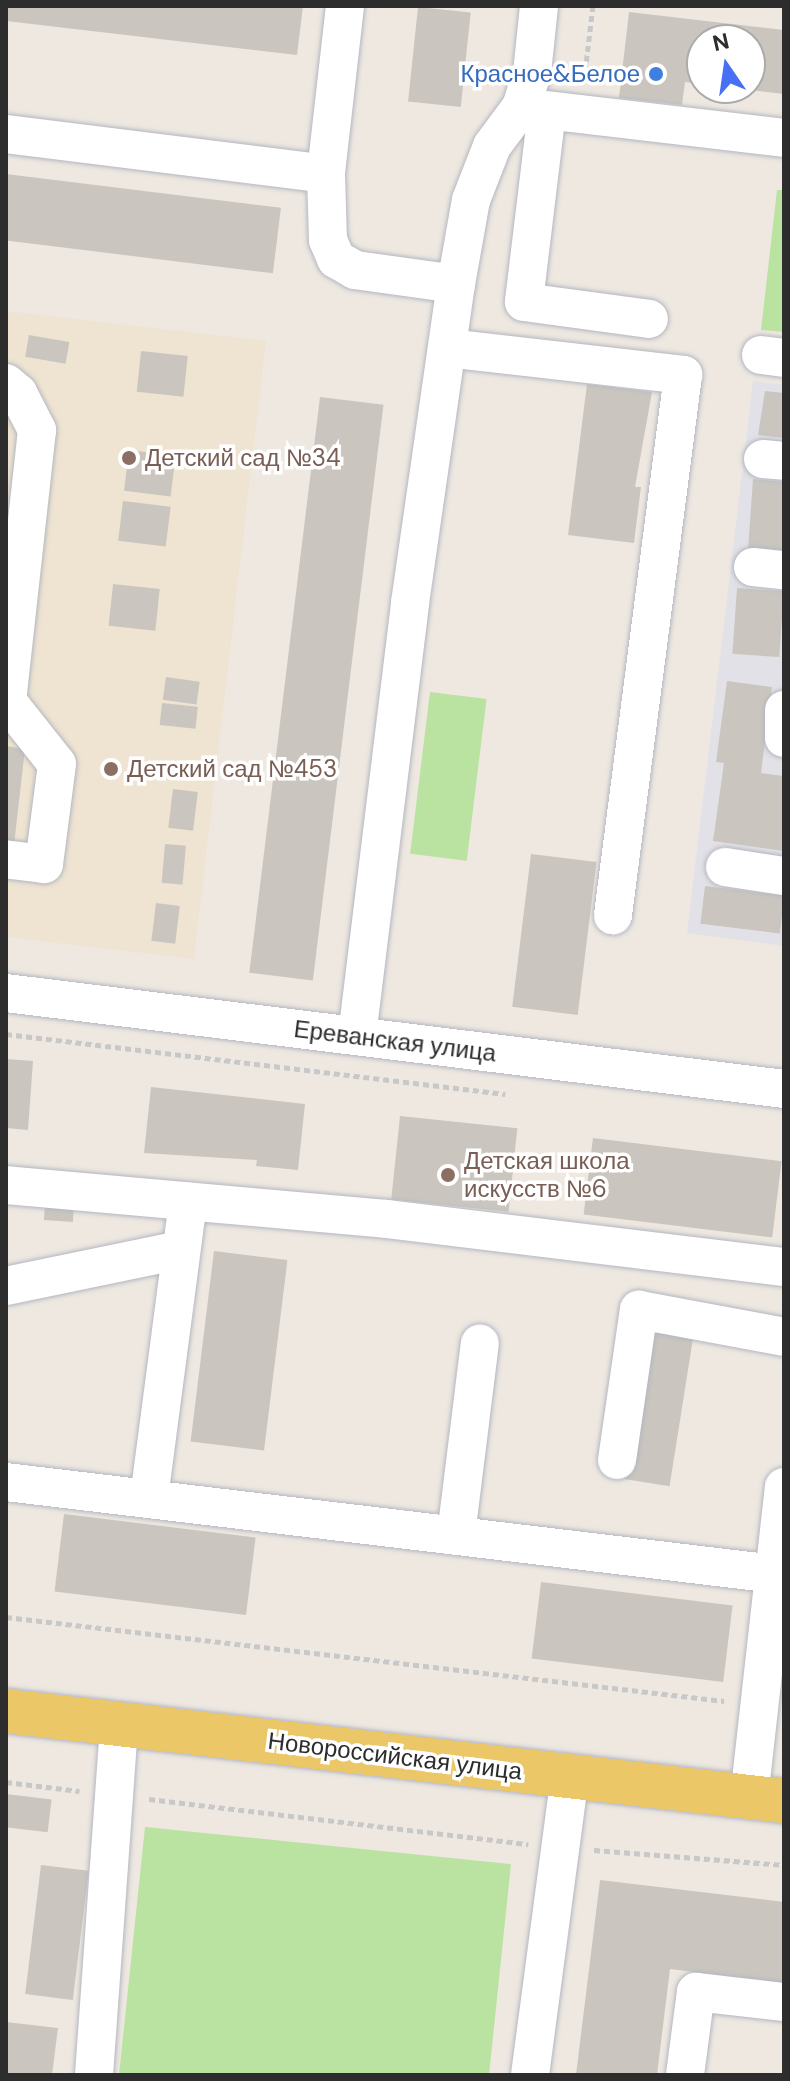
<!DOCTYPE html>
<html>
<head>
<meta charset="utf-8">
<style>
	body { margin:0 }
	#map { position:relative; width:790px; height:2081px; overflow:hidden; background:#eee8e1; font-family:"DM Sans",sans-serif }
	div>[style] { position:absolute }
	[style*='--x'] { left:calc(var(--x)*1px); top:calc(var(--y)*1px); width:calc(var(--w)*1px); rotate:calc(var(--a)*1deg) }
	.industrial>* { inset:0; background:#e2e1e7 }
	.education>* { inset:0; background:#efe4d1 }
	.green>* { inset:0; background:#bae2a0; transform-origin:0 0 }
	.building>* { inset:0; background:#cac6bf; transform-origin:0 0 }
	.path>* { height:5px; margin-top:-2.5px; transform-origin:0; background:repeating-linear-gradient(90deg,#c8c8c8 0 6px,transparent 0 10px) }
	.roads { filter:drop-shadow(0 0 2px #b4b7c0) drop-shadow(0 0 2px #b4b7c0) }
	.minor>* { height:38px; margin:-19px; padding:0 19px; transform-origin:19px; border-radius:19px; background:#fff }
	.major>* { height:44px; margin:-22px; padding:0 22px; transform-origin:22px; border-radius:22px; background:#ecc767 }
	.dots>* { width:22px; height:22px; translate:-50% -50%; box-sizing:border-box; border:4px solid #fff; border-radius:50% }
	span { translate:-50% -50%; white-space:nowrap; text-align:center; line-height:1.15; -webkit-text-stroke:7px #fff; paint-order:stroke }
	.shop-label { font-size:24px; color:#366cbe }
	.right { translate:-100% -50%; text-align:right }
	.education-label { font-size:24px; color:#785e54 }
	.left { translate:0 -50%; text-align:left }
	.street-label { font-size:24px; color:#2d2d2d }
	.frame { position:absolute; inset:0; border:8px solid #2d2d2d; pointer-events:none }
	.north { position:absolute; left:686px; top:24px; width:80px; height:80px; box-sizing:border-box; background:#fff; border:2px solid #ababab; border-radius:50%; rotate:347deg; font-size:22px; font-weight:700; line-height:32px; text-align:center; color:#2d2d2d }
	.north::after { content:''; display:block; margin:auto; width:28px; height:36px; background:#4870f4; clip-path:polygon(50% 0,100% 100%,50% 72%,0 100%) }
</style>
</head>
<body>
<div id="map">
	<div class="industrial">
		<div style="clip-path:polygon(753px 381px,784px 385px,784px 946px,687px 933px)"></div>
	</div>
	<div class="education">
		<div style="clip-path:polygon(6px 311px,266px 341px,194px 959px,6px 937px)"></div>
	</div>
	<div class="green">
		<div style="clip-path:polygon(777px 190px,784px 190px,784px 332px,761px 330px)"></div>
		<div style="left:430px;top:692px;width:57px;height:163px;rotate:7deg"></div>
		<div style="clip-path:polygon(145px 1827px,511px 1864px,489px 2075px,119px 2075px)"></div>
	</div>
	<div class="building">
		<div style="clip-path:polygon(6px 6px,303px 6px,297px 55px,6px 21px)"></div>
		<div style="left:418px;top:7px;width:53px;height:95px;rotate:6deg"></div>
		<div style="clip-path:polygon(629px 12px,784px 30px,784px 94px,750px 90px,750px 40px,702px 40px,702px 84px,685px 82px,682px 105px,619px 98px)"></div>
		<div style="left:6px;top:174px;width:277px;height:66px;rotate:7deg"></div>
		<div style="left:29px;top:335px;width:41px;height:22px;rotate:10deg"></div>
		<div style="left:141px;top:351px;width:47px;height:41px;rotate:6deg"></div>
		<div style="clip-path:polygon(587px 384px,652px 392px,635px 487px,641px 487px,634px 543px,568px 535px)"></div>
		<div style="clip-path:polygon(765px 391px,784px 393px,784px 438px,758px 435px)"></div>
		<div style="left:320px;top:397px;width:64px;height:580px;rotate:7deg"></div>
		<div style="left:129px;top:450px;width:47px;height:41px;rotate:7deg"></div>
		<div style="clip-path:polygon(753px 479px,784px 482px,784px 553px,748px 550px)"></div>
		<div style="left:123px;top:501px;width:48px;height:40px;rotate:7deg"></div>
		<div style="left:113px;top:584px;width:47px;height:42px;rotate:6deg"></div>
		<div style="left:737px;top:588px;width:47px;height:66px;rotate:4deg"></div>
		<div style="left:166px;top:677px;width:34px;height:23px;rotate:8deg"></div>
		<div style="clip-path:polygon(727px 681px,772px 687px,761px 773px,784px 776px,784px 851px,713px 841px,724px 763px,716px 762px)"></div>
		<div style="left:162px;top:703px;width:36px;height:22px;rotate:6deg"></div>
		<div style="clip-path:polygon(6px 746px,25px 749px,14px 845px,6px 844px)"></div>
		<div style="left:173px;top:789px;width:25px;height:39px;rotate:7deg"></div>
		<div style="left:165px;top:844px;width:21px;height:39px;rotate:5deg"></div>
		<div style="left:531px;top:854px;width:66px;height:154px;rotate:7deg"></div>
		<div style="left:705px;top:886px;width:80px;height:38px;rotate:7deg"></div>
		<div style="left:156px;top:903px;width:24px;height:38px;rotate:7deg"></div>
		<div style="clip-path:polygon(6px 1059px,33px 1061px,28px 1130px,6px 1128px)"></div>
		<div style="clip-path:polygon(151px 1087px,305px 1104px,298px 1170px,256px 1166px,257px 1160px,144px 1153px)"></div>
		<div style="left:400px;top:1116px;width:118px;height:84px;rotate:6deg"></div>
		<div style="left:593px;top:1138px;width:190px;height:77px;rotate:7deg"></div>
		<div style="left:45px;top:1204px;width:29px;height:16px;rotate:4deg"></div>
		<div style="left:214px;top:1251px;width:74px;height:192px;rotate:7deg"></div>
		<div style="left:649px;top:1322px;width:46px;height:159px;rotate:9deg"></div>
		<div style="left:64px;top:1514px;width:193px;height:78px;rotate:7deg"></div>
		<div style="left:541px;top:1582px;width:193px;height:77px;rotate:7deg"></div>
		<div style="left:6px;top:1794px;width:46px;height:33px;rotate:7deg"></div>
		<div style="left:41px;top:1865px;width:48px;height:130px;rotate:7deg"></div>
		<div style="clip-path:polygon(600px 1880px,784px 1902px,784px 1983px,670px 1969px,657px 2075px,576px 2075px)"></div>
		<div style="clip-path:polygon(6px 2022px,58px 2028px,52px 2075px,6px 2075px)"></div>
	</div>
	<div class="path">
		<div style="--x:584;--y:81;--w:76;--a:-83.2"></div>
		<div style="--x:6;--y:1034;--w:503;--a:6.86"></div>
		<div style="--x:6;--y:1617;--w:723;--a:6.67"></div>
		<div style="--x:6;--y:1782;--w:74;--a:7"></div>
		<div style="--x:149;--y:1799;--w:382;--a:6.8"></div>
		<div style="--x:594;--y:1850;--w:191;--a:4.5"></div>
	</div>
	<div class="roads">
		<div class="minor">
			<div style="--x:345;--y:6;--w:169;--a:96.5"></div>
			<div style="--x:326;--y:174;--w:66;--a:88.3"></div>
			<div style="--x:328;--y:240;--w:21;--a:67"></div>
			<div style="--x:336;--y:259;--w:22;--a:30"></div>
			<div style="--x:355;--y:270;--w:102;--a:7.9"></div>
			<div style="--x:521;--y:107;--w:265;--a:6.7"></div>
			<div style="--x:547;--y:111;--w:192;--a:96.9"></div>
			<div style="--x:524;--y:302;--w:126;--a:7.7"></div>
			<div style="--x:6;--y:134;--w:322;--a:7.1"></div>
			<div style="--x:447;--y:348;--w:238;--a:6.5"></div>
			<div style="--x:683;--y:375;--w:545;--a:97.39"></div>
			<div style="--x:761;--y:355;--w:23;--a:7"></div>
			<div style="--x:6;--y:383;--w:16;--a:40"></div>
			<div style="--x:18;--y:393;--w:42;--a:62.8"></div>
			<div style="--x:37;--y:430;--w:273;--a:96.3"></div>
			<div style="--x:7;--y:701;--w:80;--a:51.6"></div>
			<div style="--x:57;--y:764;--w:101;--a:97.4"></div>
			<div style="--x:44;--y:864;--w:38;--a:-173"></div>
			<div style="--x:763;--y:459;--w:21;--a:5"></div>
			<div style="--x:753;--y:567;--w:31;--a:6"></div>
			<div style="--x:784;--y:710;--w:28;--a:90"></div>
			<div style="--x:725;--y:867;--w:60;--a:8.7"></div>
			<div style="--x:6;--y:993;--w:784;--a:7.03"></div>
			<div style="--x:357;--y:1036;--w:436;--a:-83"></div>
			<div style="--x:410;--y:603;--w:322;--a:-81.8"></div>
			<div style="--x:456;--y:284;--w:85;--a:-79.9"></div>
			<div style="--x:471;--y:200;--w:58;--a:-68.7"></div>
			<div style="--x:492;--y:146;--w:49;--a:-53.4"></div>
			<div style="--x:521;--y:107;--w:36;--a:-72"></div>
			<div style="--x:532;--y:73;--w:67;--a:-84"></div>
			<div style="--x:6;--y:1185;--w:382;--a:5.1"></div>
			<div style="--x:386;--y:1219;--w:401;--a:6.9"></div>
			<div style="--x:6;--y:1286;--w:178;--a:-11.7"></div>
			<div style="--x:617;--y:1460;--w:152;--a:-81.7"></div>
			<div style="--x:639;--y:1310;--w:147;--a:10.5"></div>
			<div style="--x:6;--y:1482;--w:784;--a:6.82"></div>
			<div style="--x:149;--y:1498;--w:299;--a:-82.5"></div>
			<div style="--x:456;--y:1535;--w:193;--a:-82.9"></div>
			<div style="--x:749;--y:1798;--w:313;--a:-83.6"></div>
			<div style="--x:94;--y:2075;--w:352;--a:-85.9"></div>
			<div style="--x:530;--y:2075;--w:302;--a:-82.4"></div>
			<div style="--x:685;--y:2075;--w:84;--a:-82.5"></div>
			<div style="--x:696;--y:1992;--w:89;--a:6.5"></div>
		</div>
		<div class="major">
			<div style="--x:6;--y:1711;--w:783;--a:6.6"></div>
		</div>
	</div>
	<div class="dots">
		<div style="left:656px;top:74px;background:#3f7fe0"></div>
		<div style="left:129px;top:458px;background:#8d6e63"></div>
		<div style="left:111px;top:769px;background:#8d6e63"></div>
		<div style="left:448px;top:1175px;background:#8d6e63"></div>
	</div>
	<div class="shop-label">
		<span class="right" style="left:640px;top:74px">Красное&amp;Белое</span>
	</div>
	<div class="education-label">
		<span class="left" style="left:145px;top:458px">Детский сад №34</span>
		<span class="left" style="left:127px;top:769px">Детский сад №453</span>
		<span class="left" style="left:464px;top:1175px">Детская школа<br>искусств №6</span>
	</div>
	<div class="street-label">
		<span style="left:395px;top:1041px;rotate:7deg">Ереванская улица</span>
		<span style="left:395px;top:1756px;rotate:7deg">Новороссийская улица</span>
	</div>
	<div class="frame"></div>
	<div class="north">N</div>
</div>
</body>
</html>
